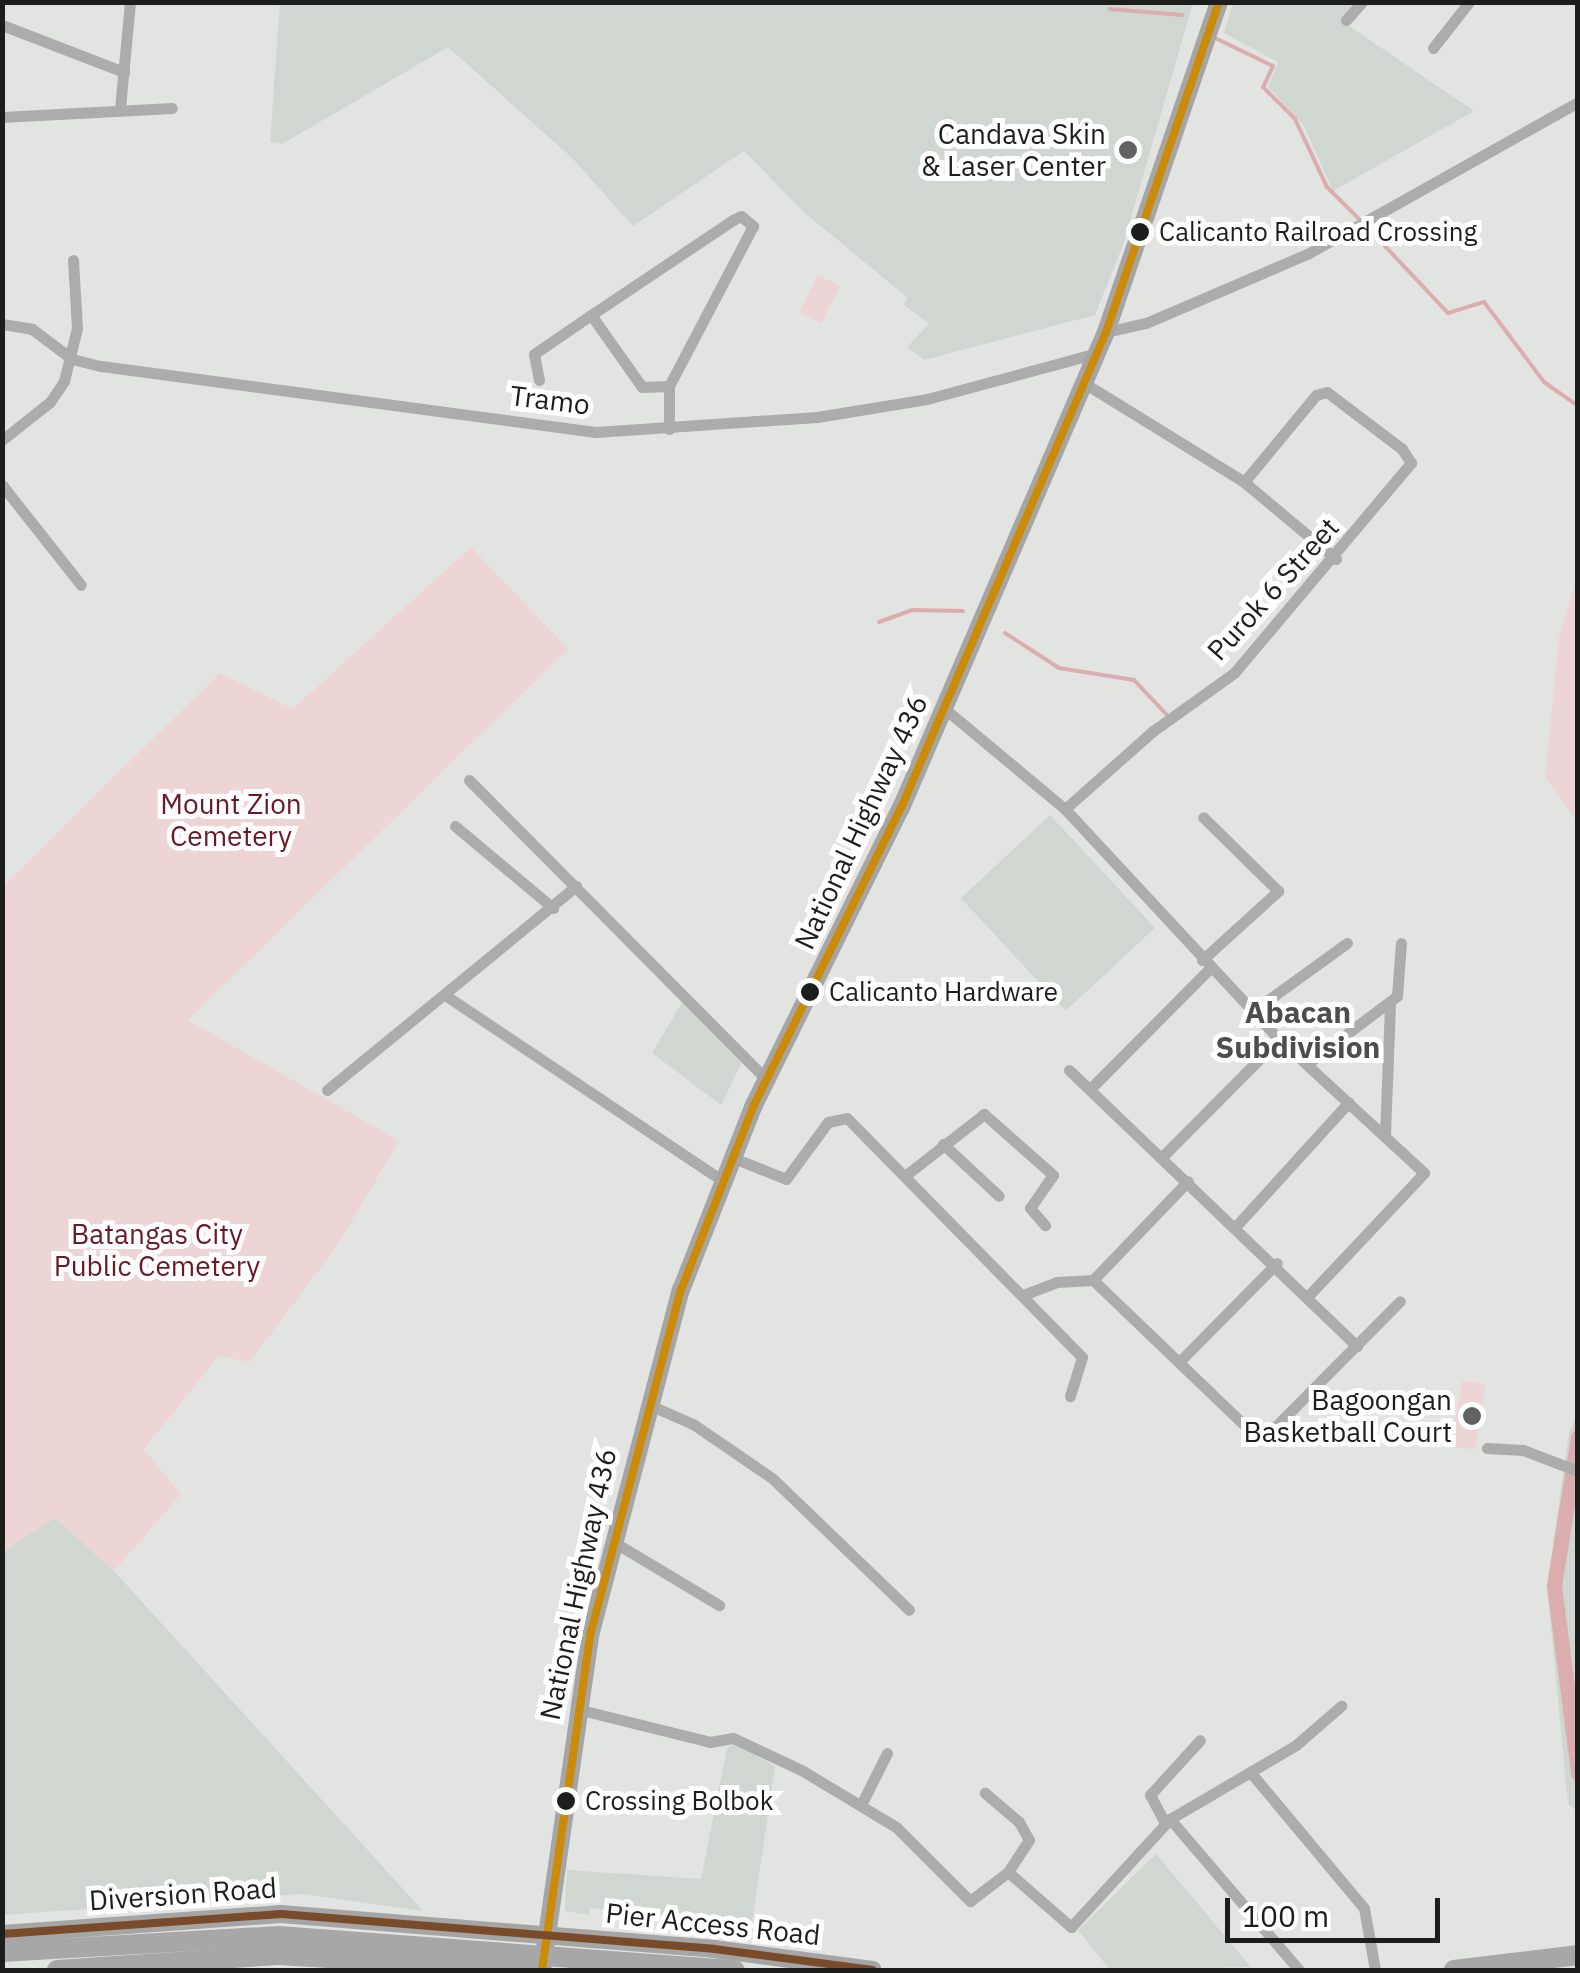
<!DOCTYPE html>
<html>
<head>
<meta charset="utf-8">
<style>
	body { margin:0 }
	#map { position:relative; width:1580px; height:1973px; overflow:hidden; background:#e2e4e2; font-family:"IBM Plex Sans",sans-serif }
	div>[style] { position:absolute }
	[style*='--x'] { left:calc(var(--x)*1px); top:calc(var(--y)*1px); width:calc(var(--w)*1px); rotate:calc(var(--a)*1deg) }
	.built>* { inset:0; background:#d0d7d1; transform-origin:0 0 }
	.green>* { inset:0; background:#eed5d5; transform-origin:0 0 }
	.stream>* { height:4px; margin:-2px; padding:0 2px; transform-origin:2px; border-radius:2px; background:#dcadaf }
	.canal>* { height:15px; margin:-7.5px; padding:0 7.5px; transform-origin:7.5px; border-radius:7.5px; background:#dcadaf }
	.minor>* { height:11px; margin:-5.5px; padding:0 5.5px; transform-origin:5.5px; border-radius:5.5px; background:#acacac }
	.primary>* { height:18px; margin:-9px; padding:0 9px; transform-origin:9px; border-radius:9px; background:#a4a5a4 }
	.trunk>* { height:20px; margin:-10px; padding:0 10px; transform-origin:10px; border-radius:10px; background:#a6a7a6 }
	.bus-1>* { height:8px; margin:-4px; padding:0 4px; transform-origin:4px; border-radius:4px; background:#cb8b06 }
	.bus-2>* { height:8px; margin:-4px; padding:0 4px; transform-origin:4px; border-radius:4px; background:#7a4b2a }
	.dots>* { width:28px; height:28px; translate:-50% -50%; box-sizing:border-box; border:5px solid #fff; border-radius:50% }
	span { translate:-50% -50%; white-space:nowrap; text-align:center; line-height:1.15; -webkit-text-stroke:10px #fff; paint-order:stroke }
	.bus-label { font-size:26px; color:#1c1e1c }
	.left { translate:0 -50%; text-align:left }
	.poi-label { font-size:28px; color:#1c1e1c }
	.right { translate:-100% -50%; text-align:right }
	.street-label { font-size:28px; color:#1c1e1c }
	.park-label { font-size:28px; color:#6a1927 }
	.neighbourhood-label { font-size:30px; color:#4b4f4b; font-weight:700 }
	.frame { position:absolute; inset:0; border:5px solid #1c1e1c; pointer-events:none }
	.scale { position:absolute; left:1225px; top:1898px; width:215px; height:45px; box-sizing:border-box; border:5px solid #1c1e1c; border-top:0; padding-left:12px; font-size:30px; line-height:35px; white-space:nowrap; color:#1c1e1c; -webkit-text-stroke:8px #fff; paint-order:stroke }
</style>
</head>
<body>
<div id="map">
	<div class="built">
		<div style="clip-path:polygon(280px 3px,280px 2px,1193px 3px,1123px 245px,1095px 315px,924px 360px,907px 347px,929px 324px,903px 304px,908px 298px,805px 213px,744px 151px,633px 226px,571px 157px,448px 47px,282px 144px,270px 142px)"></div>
		<div style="clip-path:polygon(1233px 3px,1358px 3px,1343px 22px,1474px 111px,1333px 191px,1304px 126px,1268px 87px,1278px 62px,1224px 33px)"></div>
		<div style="left:1050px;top:815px;width:154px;height:122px;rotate:47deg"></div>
		<div style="clip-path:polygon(683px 1001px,742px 1062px,721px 1105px,652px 1053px)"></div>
		<div style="clip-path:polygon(1577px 1415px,1577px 1812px,1568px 1804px,1547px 1587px,1569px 1432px)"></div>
		<div style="clip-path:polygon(55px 1517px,114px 1571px,423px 1911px,302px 1894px,3px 1915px,3px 1552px)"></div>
		<div style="clip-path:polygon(734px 1744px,775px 1766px,752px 1923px,590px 1908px,589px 1915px,565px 1911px,567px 1870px,701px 1879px,727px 1748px)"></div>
		<div style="clip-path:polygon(1156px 1854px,1251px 1967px,1110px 1970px,1078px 1930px)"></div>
	</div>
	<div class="green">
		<div style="left:818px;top:275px;width:25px;height:42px;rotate:27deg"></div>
		<div style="clip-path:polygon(471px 547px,568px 649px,188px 1020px,399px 1141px,337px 1246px,250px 1362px,219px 1356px,144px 1449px,181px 1494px,114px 1571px,55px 1518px,3px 1552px,3px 886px,220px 673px,293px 709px)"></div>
		<div style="clip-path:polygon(1577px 577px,1578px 822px,1577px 822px,1545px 777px,1559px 637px)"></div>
		<div style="left:1462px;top:1380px;width:24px;height:67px;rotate:9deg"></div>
	</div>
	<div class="stream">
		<div style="--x:1110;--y:9;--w:72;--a:4.8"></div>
		<div style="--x:1217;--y:39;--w:62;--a:25.7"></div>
		<div style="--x:1273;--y:66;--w:23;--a:115"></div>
		<div style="--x:1263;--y:87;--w:45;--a:45"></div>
		<div style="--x:1295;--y:119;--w:75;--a:64.8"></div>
		<div style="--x:1327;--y:187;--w:44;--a:45"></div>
		<div style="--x:1366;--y:226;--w:120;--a:46.7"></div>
		<div style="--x:1448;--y:313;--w:38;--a:-17"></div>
		<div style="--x:1484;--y:302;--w:100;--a:53.1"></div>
		<div style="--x:1544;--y:382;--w:42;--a:35.2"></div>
		<div style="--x:879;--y:622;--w:35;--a:-20"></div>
		<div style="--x:912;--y:610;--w:51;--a:1.1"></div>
		<div style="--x:1005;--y:633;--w:64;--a:32.9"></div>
		<div style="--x:1059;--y:668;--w:76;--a:9.1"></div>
		<div style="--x:1134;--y:680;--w:47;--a:46.7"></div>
	</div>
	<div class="canal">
		<div style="--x:1578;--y:1437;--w:150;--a:99.2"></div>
		<div style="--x:1554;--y:1585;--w:190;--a:82.7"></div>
	</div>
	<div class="minor">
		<div style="--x:1346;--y:20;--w:24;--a:-48"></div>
		<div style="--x:2;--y:25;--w:131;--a:21.1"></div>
		<div style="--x:1433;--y:48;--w:58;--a:-52"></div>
		<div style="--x:120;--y:108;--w:106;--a:-84.6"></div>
		<div style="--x:2;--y:117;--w:170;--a:-3"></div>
		<div style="--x:2;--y:324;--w:30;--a:9"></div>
		<div style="--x:32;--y:329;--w:50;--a:36.9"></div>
		<div style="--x:72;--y:359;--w:30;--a:14"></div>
		<div style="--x:101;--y:366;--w:499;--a:7.6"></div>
		<div style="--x:596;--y:432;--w:222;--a:-3.9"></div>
		<div style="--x:817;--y:417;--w:111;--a:-9.3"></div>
		<div style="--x:927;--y:399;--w:176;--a:-15.1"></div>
		<div style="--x:1106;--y:332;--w:41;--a:-12.7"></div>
		<div style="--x:1146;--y:323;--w:177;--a:-23.2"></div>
		<div style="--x:1309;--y:253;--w:308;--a:-29.3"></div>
		<div style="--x:539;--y:380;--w:26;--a:-101"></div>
		<div style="--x:534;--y:354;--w:69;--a:-34.4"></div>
		<div style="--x:591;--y:315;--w:171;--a:-33.8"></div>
		<div style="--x:733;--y:220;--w:9;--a:-27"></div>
		<div style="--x:741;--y:216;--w:16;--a:40"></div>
		<div style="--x:753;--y:226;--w:181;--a:117.7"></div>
		<div style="--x:669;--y:386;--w:27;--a:178"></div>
		<div style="--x:642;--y:387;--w:88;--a:-125.3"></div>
		<div style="--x:1084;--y:383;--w:188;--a:31.7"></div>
		<div style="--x:1244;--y:482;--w:120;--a:39.9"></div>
		<div style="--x:669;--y:429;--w:43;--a:-90"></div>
		<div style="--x:2;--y:440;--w:61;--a:-38.4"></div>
		<div style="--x:50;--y:402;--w:25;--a:-56"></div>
		<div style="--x:64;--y:381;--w:55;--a:-76.2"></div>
		<div style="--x:77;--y:328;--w:68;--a:-93.4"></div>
		<div style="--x:2;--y:485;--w:127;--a:51.7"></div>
		<div style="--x:945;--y:709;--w:156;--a:39.8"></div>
		<div style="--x:1065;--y:809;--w:314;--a:47.1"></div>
		<div style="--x:1279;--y:1039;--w:197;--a:42.7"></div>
		<div style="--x:1424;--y:1173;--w:168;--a:133.3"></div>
		<div style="--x:469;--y:780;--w:423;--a:45.2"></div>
		<div style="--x:1065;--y:809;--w:118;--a:-41.6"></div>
		<div style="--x:1153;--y:731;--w:100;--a:-35.6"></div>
		<div style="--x:1234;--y:673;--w:275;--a:-49.9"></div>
		<div style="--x:1411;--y:463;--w:17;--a:-123"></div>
		<div style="--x:1402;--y:449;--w:94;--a:-142.8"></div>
		<div style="--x:1327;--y:392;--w:11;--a:165"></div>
		<div style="--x:1316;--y:395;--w:113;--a:129.6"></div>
		<div style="--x:455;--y:826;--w:128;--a:39.9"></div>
		<div style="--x:1202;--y:960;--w:103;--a:-42.2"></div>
		<div style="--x:1278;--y:891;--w:105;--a:-135.4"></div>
		<div style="--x:445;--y:995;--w:332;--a:33.8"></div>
		<div style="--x:1253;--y:1011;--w:116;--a:-35.9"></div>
		<div style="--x:1307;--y:1064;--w:113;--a:-37.1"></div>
		<div style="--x:1397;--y:996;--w:53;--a:-85.7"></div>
		<div style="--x:1069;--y:1070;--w:399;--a:43.8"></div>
		<div style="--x:1091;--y:1088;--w:169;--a:-45.2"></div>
		<div style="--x:327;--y:1090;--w:322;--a:-39.3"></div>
		<div style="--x:1385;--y:1135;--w:130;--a:-87.8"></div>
		<div style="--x:943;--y:1144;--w:76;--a:42.9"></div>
		<div style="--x:1163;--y:1156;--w:165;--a:-45.2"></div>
		<div style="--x:731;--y:1157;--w:59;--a:21.8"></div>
		<div style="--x:786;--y:1179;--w:71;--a:-53.6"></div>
		<div style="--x:828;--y:1122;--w:19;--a:-12"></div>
		<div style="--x:847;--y:1118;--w:335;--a:45.5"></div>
		<div style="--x:1082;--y:1357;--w:41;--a:107.1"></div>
		<div style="--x:906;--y:1175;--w:99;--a:-38"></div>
		<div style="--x:984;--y:1114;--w:92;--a:41.5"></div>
		<div style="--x:1053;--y:1175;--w:40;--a:124.9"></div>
		<div style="--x:1030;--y:1208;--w:23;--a:49"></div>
		<div style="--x:1237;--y:1225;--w:166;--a:-47.7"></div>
		<div style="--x:1093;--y:1280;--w:227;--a:43.8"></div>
		<div style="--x:1257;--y:1437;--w:11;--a:-15"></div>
		<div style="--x:1268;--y:1434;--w:187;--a:-45.2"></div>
		<div style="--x:1023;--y:1295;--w:36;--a:-21"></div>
		<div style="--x:1057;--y:1282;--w:36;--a:-3"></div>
		<div style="--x:1093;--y:1280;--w:137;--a:-46.2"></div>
		<div style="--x:1179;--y:1362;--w:139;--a:-45.3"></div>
		<div style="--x:647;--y:1404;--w:50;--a:23.5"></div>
		<div style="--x:693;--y:1424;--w:96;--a:34.4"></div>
		<div style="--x:772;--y:1478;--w:190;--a:43.9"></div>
		<div style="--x:1487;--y:1448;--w:36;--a:3"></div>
		<div style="--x:1523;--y:1450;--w:59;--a:20.9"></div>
		<div style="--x:612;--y:1541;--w:125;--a:30.9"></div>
		<div style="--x:577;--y:1709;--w:137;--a:13.9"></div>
		<div style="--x:710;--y:1742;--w:23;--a:-10"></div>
		<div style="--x:733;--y:1738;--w:77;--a:25.2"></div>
		<div style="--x:803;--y:1771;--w:109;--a:31.1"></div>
		<div style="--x:896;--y:1827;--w:105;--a:45"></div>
		<div style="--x:970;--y:1901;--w:48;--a:-37.3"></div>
		<div style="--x:1008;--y:1872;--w:38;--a:-57"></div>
		<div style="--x:1029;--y:1840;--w:21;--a:-119"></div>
		<div style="--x:1019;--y:1822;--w:45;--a:-139.5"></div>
		<div style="--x:1251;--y:1773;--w:176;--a:50.1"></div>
		<div style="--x:1364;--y:1908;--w:63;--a:79.9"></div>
		<div style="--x:861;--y:1805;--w:58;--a:-63.4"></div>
		<div style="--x:1170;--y:1819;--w:199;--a:49.5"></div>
		<div style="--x:1165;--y:1823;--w:32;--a:-118"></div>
		<div style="--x:1150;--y:1795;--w:74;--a:-47.7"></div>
		<div style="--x:1008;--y:1872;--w:84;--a:41.1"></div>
		<div style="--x:1071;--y:1927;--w:147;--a:-47.5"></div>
		<div style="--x:1170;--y:1819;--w:146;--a:-30.4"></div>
		<div style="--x:1296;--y:1745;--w:60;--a:-40.9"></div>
	</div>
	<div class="primary">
		<div style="--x:2;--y:1934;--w:280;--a:-4.1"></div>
		<div style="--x:281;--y:1914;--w:434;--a:4.6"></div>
		<div style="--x:714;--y:1949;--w:160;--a:7.5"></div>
		<div style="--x:542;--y:1970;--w:342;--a:-81.8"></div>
		<div style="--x:591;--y:1632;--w:354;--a:-75.3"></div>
		<div style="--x:681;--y:1290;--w:197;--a:-68.5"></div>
		<div style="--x:753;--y:1107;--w:334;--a:-63.7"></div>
		<div style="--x:901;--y:808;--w:518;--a:-66.7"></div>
		<div style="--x:1106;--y:332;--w:349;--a:-71.1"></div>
	</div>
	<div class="trunk">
		<div style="--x:2;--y:1952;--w:277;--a:-3.3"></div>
		<div style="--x:279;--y:1936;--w:457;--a:4.3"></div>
		<div style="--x:57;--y:1970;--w:222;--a:-3.9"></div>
		<div style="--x:278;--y:1955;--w:250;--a:3.4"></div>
		<div style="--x:1454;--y:1970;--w:125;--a:-6.9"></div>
	</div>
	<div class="bus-1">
		<div style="--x:542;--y:1970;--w:342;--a:-81.8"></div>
		<div style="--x:591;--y:1632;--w:354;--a:-75.3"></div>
		<div style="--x:681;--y:1290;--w:197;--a:-68.5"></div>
		<div style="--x:753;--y:1107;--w:334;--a:-63.7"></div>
		<div style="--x:901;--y:808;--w:518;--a:-66.7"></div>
		<div style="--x:1106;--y:332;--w:349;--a:-71.1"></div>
	</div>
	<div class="bus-2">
		<div style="--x:2;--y:1934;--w:280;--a:-4.1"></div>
		<div style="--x:281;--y:1914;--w:434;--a:4.6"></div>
		<div style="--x:714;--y:1949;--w:160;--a:7.5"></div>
	</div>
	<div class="dots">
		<div style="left:1128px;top:150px;background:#616361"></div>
		<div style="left:1140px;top:232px;background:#1c1e1c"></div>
		<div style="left:810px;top:992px;background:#1c1e1c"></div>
		<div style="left:1472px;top:1416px;background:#616361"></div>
		<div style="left:566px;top:1801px;background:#1c1e1c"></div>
	</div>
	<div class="bus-label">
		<span class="left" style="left:1159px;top:232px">Calicanto Railroad Crossing</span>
		<span class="left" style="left:829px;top:992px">Calicanto Hardware</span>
		<span class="left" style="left:585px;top:1801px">Crossing Bolbok</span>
	</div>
	<div class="poi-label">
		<span class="right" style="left:1106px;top:150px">Candava Skin<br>&amp; Laser Center</span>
		<span class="right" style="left:1452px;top:1416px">Bagoongan<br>Basketball Court</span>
	</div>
	<div class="street-label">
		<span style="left:550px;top:400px;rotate:7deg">Tramo</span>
		<span style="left:1273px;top:589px;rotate:-48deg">Purok 6 Street</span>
		<span style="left:861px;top:822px;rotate:-65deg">National Highway 436</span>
		<span style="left:578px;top:1584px;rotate:-78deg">National Highway 436</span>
		<span style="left:183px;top:1894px;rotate:-4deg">Diversion Road</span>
		<span style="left:713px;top:1924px;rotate:6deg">Pier Access Road</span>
	</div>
	<div class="park-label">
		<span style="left:231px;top:820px">Mount Zion<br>Cemetery</span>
		<span style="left:157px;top:1250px">Batangas City<br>Public Cemetery</span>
	</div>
	<div class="neighbourhood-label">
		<span style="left:1298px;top:1029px">Abacan<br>Subdivision</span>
	</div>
	<div class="frame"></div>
	<div class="scale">100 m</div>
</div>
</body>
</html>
